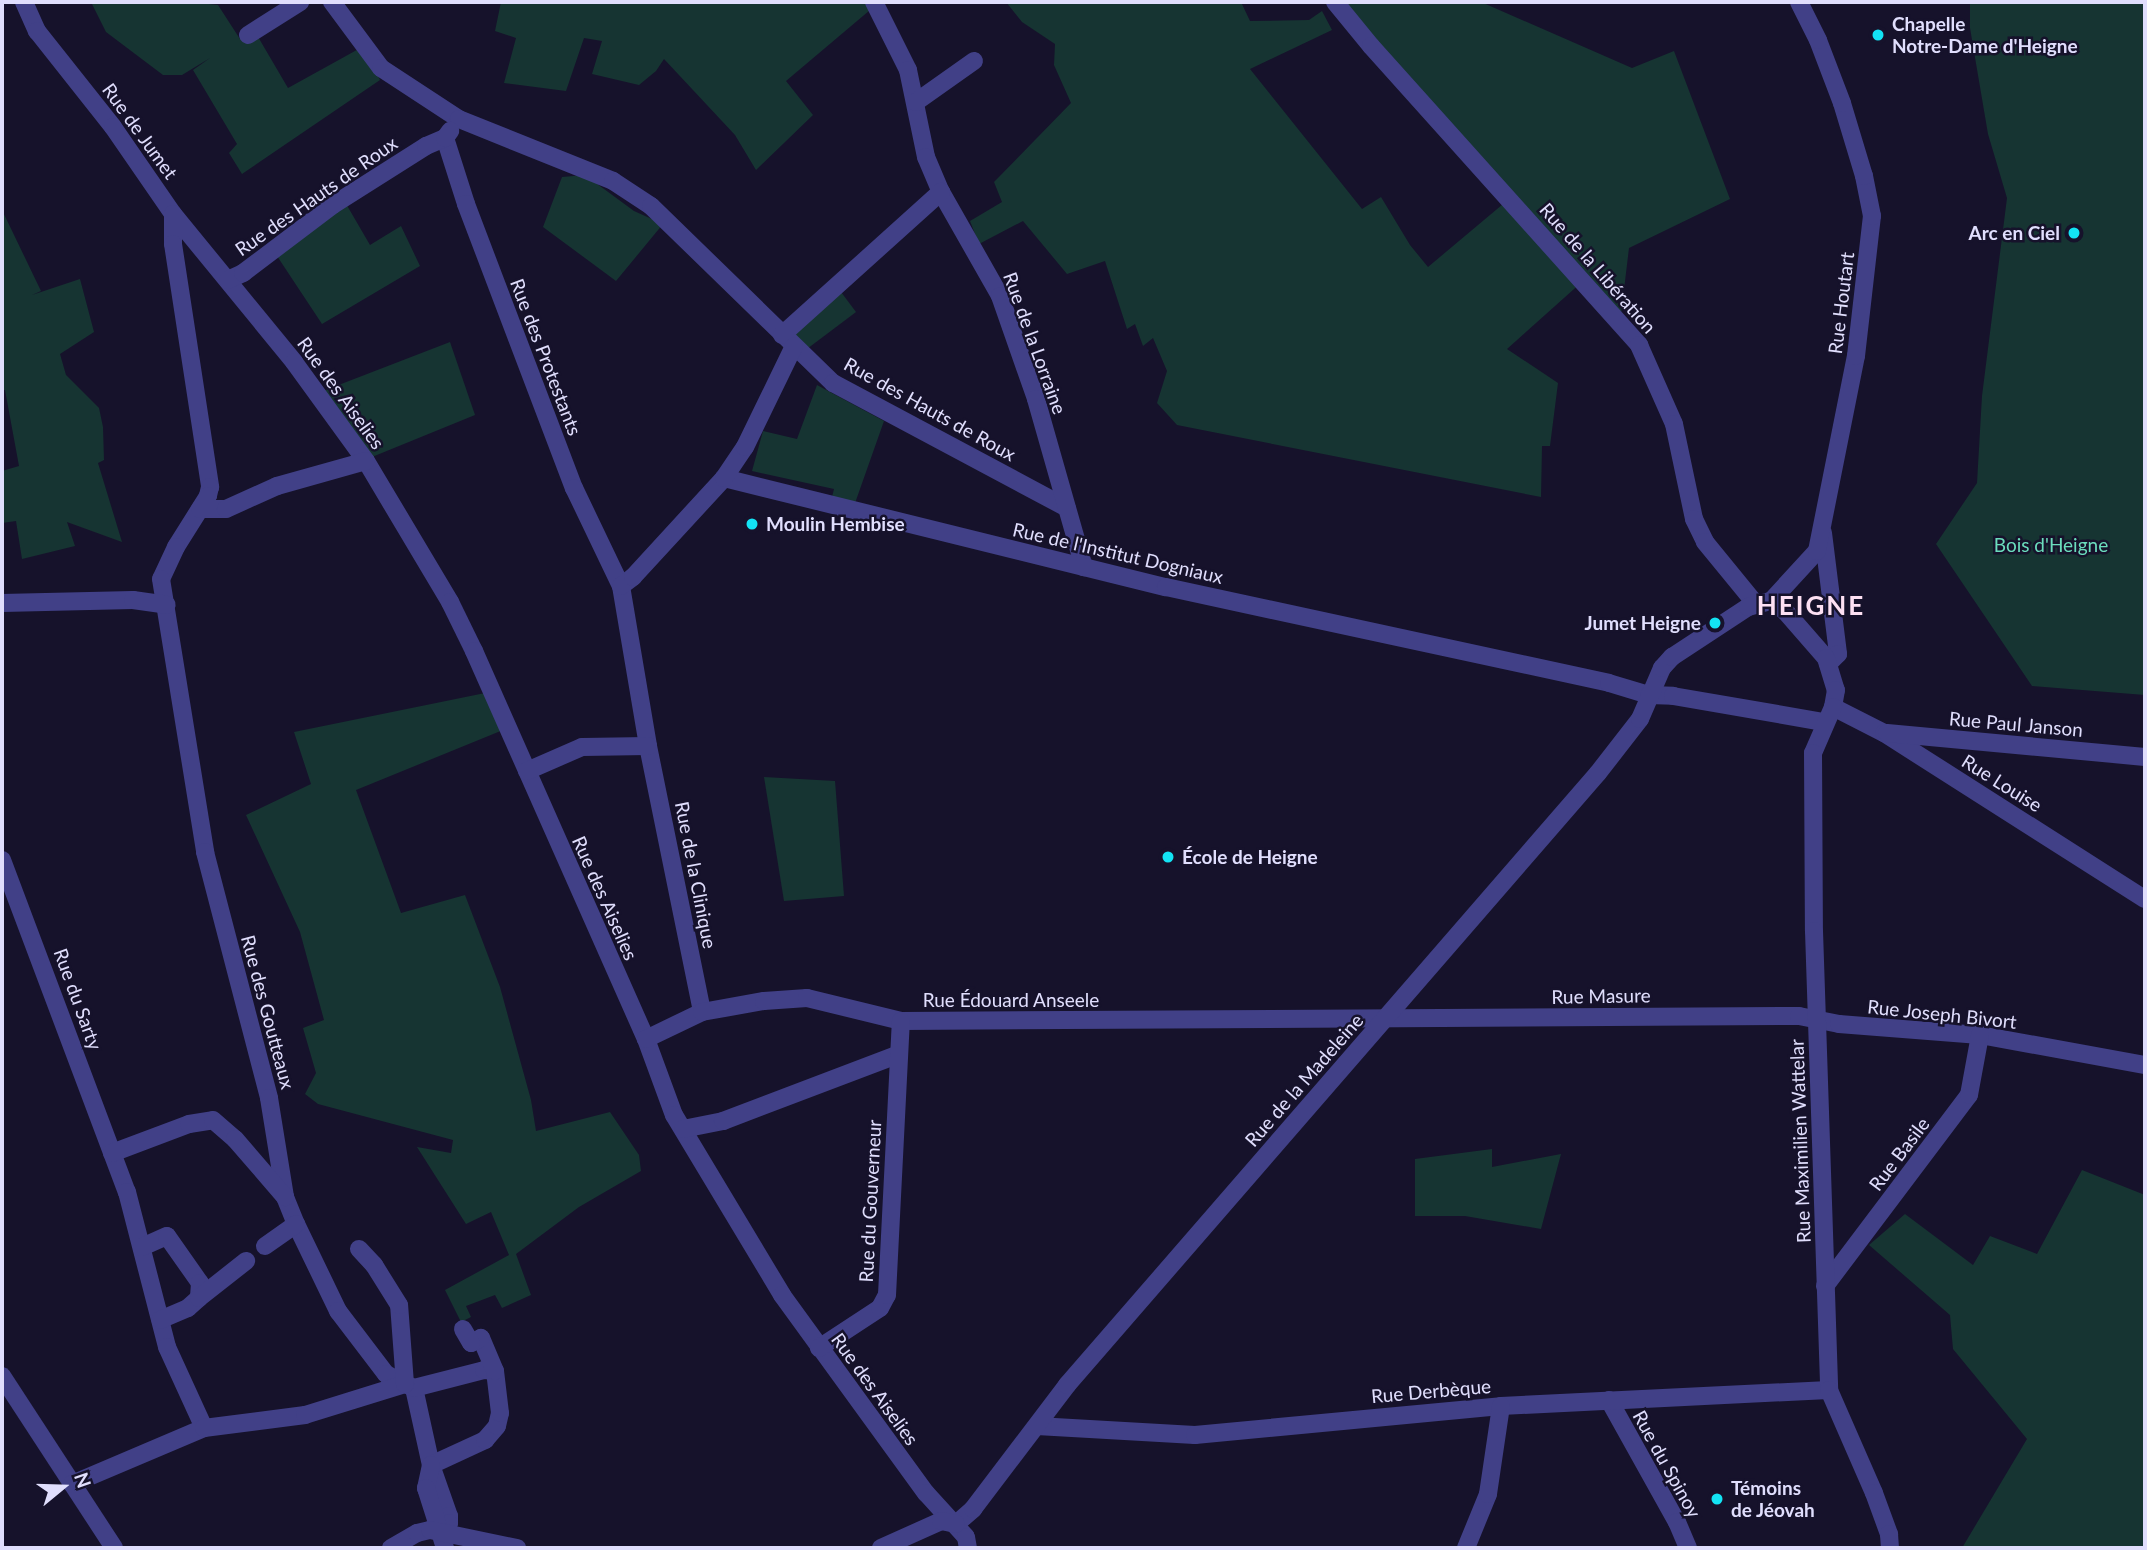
<!DOCTYPE html>
<html>
<head>
<meta charset="utf-8">
<style>
	body { margin:0 }
	#map { position:relative; width:2147px; height:1550px; overflow:hidden; background:#16122b; font-family:Lato,sans-serif }
	div>[style] { position:absolute }
	[style*='--x'] { left:calc(var(--x)*1px); top:calc(var(--y)*1px); width:calc(var(--w)*1px); rotate:calc(var(--a)*1deg) }
	.green>* { inset:0; background:#163432; transform-origin:0 0 }
	.minor>* { height:18px; margin:-9px; padding:0 9px; transform-origin:9px; border-radius:9px; background:#414087 }
	.dots>* { width:19px; height:19px; translate:-50% -50%; box-sizing:border-box; border:4px solid #16122b; border-radius:50% }
	span { translate:-50% -50%; white-space:nowrap; text-align:center; line-height:1.15; -webkit-text-stroke:5px #16122b; paint-order:stroke }
	.poi-label { font-size:19px; color:#e0defd; font-weight:700 }
	.left { translate:0 -50%; text-align:left }
	.right { translate:-100% -50%; text-align:right }
	.street-label { font-size:19px; color:#e0defd }
	.park-label { font-size:19px; color:#6bdcbd }
	.district-label { font-size:26px; color:#fde0f3; font-weight:700; letter-spacing:2px }
	.frame { position:absolute; inset:0; border:4px solid #e0defd; pointer-events:none }
	.north { position:absolute; left:28px; top:1452px; width:70px; height:70px; -webkit-text-stroke:5px #16122b; paint-order:stroke; rotate:71deg; font-size:19px; font-weight:700; line-height:28px; text-align:center; color:#e0defd }
	.north::after { content:''; display:block; margin:auto; width:24px; height:32px; background:#e0defd; clip-path:polygon(50% 0,100% 100%,50% 72%,0 100%) }
</style>
</head>
<body>
<div id="map">
	<div class="green">
		<div style="clip-path:polygon(91px 2px,190px 2px,218px 5px,240px 39px,254px 30px,288px 88px,364px 46px,380px 80px,242px 174px,229px 153px,237px 144px,193px 70px,210px 58px,182px 75px,163px 75px,106px 32px)"></div>
		<div style="clip-path:polygon(501px 2px,874px 2px,876px 5px,786px 81px,813px 115px,756px 170px,735px 135px,664px 59px,656px 71px,639px 85px,592px 74px,602px 41px,584px 38px,566px 91px,504px 83px,516px 38px,495px 31px)"></div>
		<div style="clip-path:polygon(1006px 2px,1241px 2px,1250px 21px,1309px 20px,1322px 11px,1332px 30px,1250px 69px,1362px 209px,1381px 197px,1410px 245px,1428px 267px,1509px 199px,1335px 2px,1481px 2px,1632px 68px,1674px 51px,1730px 199px,1629px 248px,1620px 323px,1583px 281px,1507px 349px,1558px 383px,1550px 446px,1542px 446px,1541px 497px,1177px 425px,1157px 403px,1167px 371px,1153px 338px,1143px 346px,1135px 324px,1127px 329px,1105px 261px,1067px 274px,1023px 221px,979px 244px,970px 221px,1002px 202px,994px 182px,1071px 103px,1054px 65px,1055px 44px,1022px 22px)"></div>
		<div style="clip-path:polygon(1970px 2px,2145px 2px,2145px 695px,2032px 686px,1936px 544px,1977px 483px,1982px 396px,2007px 198px,1988px 134px,1970px 28px)"></div>
		<div style="clip-path:polygon(585px 175px,634px 211px,663px 224px,616px 281px,543px 227px,562px 177px)"></div>
		<div style="clip-path:polygon(345px 202px,370px 245px,401px 226px,420px 266px,322px 324px,277px 256px)"></div>
		<div style="clip-path:polygon(2px 210px,41px 291px,32px 295px,80px 279px,94px 332px,60px 354px,66px 375px,99px 408px,103px 427px,104px 460px,98px 463px,122px 542px,67px 522px,75px 546px,22px 559px,16px 521px,2px 523px,2px 471px,19px 466px,5px 390px,2px 390px)"></div>
		<div style="left:841px;top:292px;width:25px;height:62px;rotate:53deg"></div>
		<div style="clip-path:polygon(450px 342px,475px 415px,372px 457px,323px 391px)"></div>
		<div style="clip-path:polygon(817px 385px,884px 421px,854px 506px,832px 497px,834px 489px,752px 471px,763px 431px,797px 439px)"></div>
		<div style="clip-path:polygon(490px 692px,508px 728px,356px 790px,401px 913px,465px 895px,500px 987px,531px 1100px,536px 1131px,610px 1112px,639px 1155px,641px 1171px,579px 1207px,516px 1254px,531px 1295px,502px 1308px,495px 1295px,466px 1306px,471px 1317px,461px 1322px,445px 1290px,509px 1255px,491px 1212px,466px 1224px,417px 1147px,451px 1153px,453px 1140px,318px 1104px,305px 1094px,316px 1073px,303px 1028px,324px 1020px,300px 932px,246px 815px,311px 784px,294px 732px)"></div>
		<div style="clip-path:polygon(764px 777px,835px 781px,844px 896px,784px 901px)"></div>
		<div style="clip-path:polygon(1492px 1149px,1492px 1167px,1561px 1154px,1541px 1229px,1465px 1216px,1415px 1216px,1415px 1159px)"></div>
		<div style="clip-path:polygon(2082px 1170px,2145px 1195px,2145px 1548px,1962px 1548px,2027px 1439px,1953px 1349px,1950px 1315px,1869px 1245px,1905px 1214px,1973px 1265px,1990px 1236px,2037px 1254px)"></div>
	</div>
	<div class="minor">
		<div style="--x:24;--y:2;--w:32;--a:66"></div>
		<div style="--x:37;--y:31;--w:122;--a:51.6"></div>
		<div style="--x:113;--y:127;--w:106;--a:55.4"></div>
		<div style="--x:173;--y:214;--w:191;--a:50.7"></div>
		<div style="--x:294;--y:362;--w:122;--a:54"></div>
		<div style="--x:366;--y:461;--w:164;--a:59.2"></div>
		<div style="--x:450;--y:602;--w:55;--a:63.9"></div>
		<div style="--x:474;--y:651;--w:424;--a:66.1"></div>
		<div style="--x:646;--y:1039;--w:81;--a:69.8"></div>
		<div style="--x:674;--y:1115;--w:210;--a:59"></div>
		<div style="--x:782;--y:1295;--w:245;--a:54"></div>
		<div style="--x:926;--y:1493;--w:59;--a:47.7"></div>
		<div style="--x:966;--y:1537;--w:11;--a:80"></div>
		<div style="--x:332;--y:2;--w:82;--a:53.4"></div>
		<div style="--x:381;--y:68;--w:93;--a:33.2"></div>
		<div style="--x:459;--y:119;--w:166;--a:21.9"></div>
		<div style="--x:613;--y:181;--w:45;--a:33.3"></div>
		<div style="--x:651;--y:206;--w:254;--a:44.2"></div>
		<div style="--x:833;--y:383;--w:265;--a:28.1"></div>
		<div style="--x:874;--y:2;--w:76;--a:63.4"></div>
		<div style="--x:908;--y:70;--w:89;--a:78.3"></div>
		<div style="--x:926;--y:157;--w:38;--a:67"></div>
		<div style="--x:941;--y:192;--w:120;--a:60.4"></div>
		<div style="--x:1000;--y:296;--w:109;--a:70.7"></div>
		<div style="--x:1036;--y:399;--w:175;--a:74.1"></div>
		<div style="--x:1335;--y:2;--w:57;--a:50.7"></div>
		<div style="--x:1371;--y:46;--w:402;--a:48.1"></div>
		<div style="--x:1639;--y:345;--w:86;--a:66.1"></div>
		<div style="--x:1674;--y:424;--w:97;--a:78.1"></div>
		<div style="--x:1694;--y:519;--w:25;--a:64"></div>
		<div style="--x:1705;--y:542;--w:79;--a:50.7"></div>
		<div style="--x:248;--y:35;--w:62;--a:-32.4"></div>
		<div style="--x:916;--y:102;--w:71;--a:-35.3"></div>
		<div style="--x:445;--y:138;--w:69;--a:72.3"></div>
		<div style="--x:466;--y:204;--w:304;--a:69.2"></div>
		<div style="--x:574;--y:488;--w:109;--a:64.4"></div>
		<div style="--x:621;--y:586;--w:162;--a:80.4"></div>
		<div style="--x:648;--y:746;--w:271;--a:78.5"></div>
		<div style="--x:173;--y:214;--w:30;--a:90"></div>
		<div style="--x:173;--y:244;--w:246;--a:81.3"></div>
		<div style="--x:210;--y:487;--w:9;--a:103"></div>
		<div style="--x:208;--y:496;--w:60;--a:122.1"></div>
		<div style="--x:176;--y:547;--w:35;--a:115"></div>
		<div style="--x:161;--y:579;--w:277;--a:80.8"></div>
		<div style="--x:205;--y:852;--w:254;--a:75.4"></div>
		<div style="--x:269;--y:1098;--w:100;--a:80.8"></div>
		<div style="--x:285;--y:1197;--w:29;--a:68"></div>
		<div style="--x:296;--y:1224;--w:97;--a:64.2"></div>
		<div style="--x:338;--y:1311;--w:79;--a:52.7"></div>
		<div style="--x:386;--y:1374;--w:31;--a:27"></div>
		<div style="--x:228;--y:280;--w:17;--a:-25"></div>
		<div style="--x:243;--y:273;--w:113;--a:-37.1"></div>
		<div style="--x:333;--y:205;--w:110;--a:-32.4"></div>
		<div style="--x:426;--y:146;--w:21;--a:-23"></div>
		<div style="--x:445;--y:138;--w:9;--a:-54"></div>
		<div style="--x:782;--y:335;--w:214;--a:-42"></div>
		<div style="--x:724;--y:478;--w:455;--a:13.9"></div>
		<div style="--x:1166;--y:587;--w:453;--a:12.2"></div>
		<div style="--x:1609;--y:683;--w:42;--a:16.7"></div>
		<div style="--x:1649;--y:695;--w:24;--a:2"></div>
		<div style="--x:1673;--y:696;--w:153;--a:9.8"></div>
		<div style="--x:200;--y:509;--w:26;--a:0"></div>
		<div style="--x:226;--y:509;--w:56;--a:-24.3"></div>
		<div style="--x:277;--y:486;--w:92;--a:-15.7"></div>
		<div style="--x:1823;--y:533;--w:122;--a:82.9"></div>
		<div style="--x:1838;--y:654;--w:14;--a:135"></div>
		<div style="--x:621;--y:586;--w:15;--a:-37"></div>
		<div style="--x:633;--y:577;--w:134;--a:-47.4"></div>
		<div style="--x:724;--y:478;--w:37;--a:-56"></div>
		<div style="--x:745;--y:447;--w:112;--a:-64.1"></div>
		<div style="--x:1771;--y:601;--w:68;--a:-47.4"></div>
		<div style="--x:1817;--y:551;--w:199;--a:-78.7"></div>
		<div style="--x:1856;--y:356;--w:141;--a:-83.5"></div>
		<div style="--x:1872;--y:216;--w:41;--a:-101.3"></div>
		<div style="--x:1864;--y:176;--w:76;--a:-106.8"></div>
		<div style="--x:1842;--y:103;--w:67;--a:-110.9"></div>
		<div style="--x:1818;--y:40;--w:42;--a:-116.6"></div>
		<div style="--x:2;--y:603;--w:131;--a:-1.3"></div>
		<div style="--x:133;--y:600;--w:34;--a:8"></div>
		<div style="--x:1833;--y:707;--w:57;--a:27"></div>
		<div style="--x:1884;--y:733;--w:309;--a:32.5"></div>
		<div style="--x:1887;--y:733;--w:259;--a:5.3"></div>
		<div style="--x:527;--y:771;--w:60;--a:-23.6"></div>
		<div style="--x:582;--y:747;--w:66;--a:-0.9"></div>
		<div style="--x:2;--y:860;--w:355;--a:69.4"></div>
		<div style="--x:127;--y:1192;--w:160;--a:75.5"></div>
		<div style="--x:167;--y:1347;--w:89;--a:65.4"></div>
		<div style="--x:646;--y:1039;--w:62;--a:-25.7"></div>
		<div style="--x:702;--y:1012;--w:63;--a:-10.1"></div>
		<div style="--x:764;--y:1001;--w:43;--a:-4"></div>
		<div style="--x:807;--y:998;--w:97;--a:13.7"></div>
		<div style="--x:901;--y:1021;--w:898;--a:-0.32"></div>
		<div style="--x:1799;--y:1016;--w:41;--a:11.3"></div>
		<div style="--x:1839;--y:1024;--w:141;--a:4.5"></div>
		<div style="--x:1980;--y:1035;--w:168;--a:10.3"></div>
		<div style="--x:683;--y:1129;--w:41;--a:-11.3"></div>
		<div style="--x:723;--y:1121;--w:188;--a:-20.8"></div>
		<div style="--x:112;--y:1153;--w:82;--a:-20.6"></div>
		<div style="--x:189;--y:1124;--w:24;--a:-9"></div>
		<div style="--x:213;--y:1120;--w:29;--a:41"></div>
		<div style="--x:235;--y:1139;--w:77;--a:49.2"></div>
		<div style="--x:265;--y:1246;--w:38;--a:-35"></div>
		<div style="--x:142;--y:1247;--w:27;--a:-24"></div>
		<div style="--x:167;--y:1236;--w:57;--a:54.9"></div>
		<div style="--x:200;--y:1283;--w:15;--a:94"></div>
		<div style="--x:199;--y:1298;--w:15;--a:138"></div>
		<div style="--x:188;--y:1308;--w:30;--a:157"></div>
		<div style="--x:1825;--y:1286;--w:239;--a:-53"></div>
		<div style="--x:1969;--y:1095;--w:61;--a:-79.6"></div>
		<div style="--x:199;--y:1298;--w:60;--a:-38.2"></div>
		<div style="--x:819;--y:1348;--w:73;--a:-33.3"></div>
		<div style="--x:880;--y:1308;--w:15;--a:-62"></div>
		<div style="--x:887;--y:1295;--w:274;--a:-87.1"></div>
		<div style="--x:2;--y:1376;--w:205;--a:56.9"></div>
		<div style="--x:414;--y:1388;--w:79;--a:77.6"></div>
		<div style="--x:431;--y:1465;--w:54;--a:70.6"></div>
		<div style="--x:449;--y:1516;--w:7;--a:90"></div>
		<div style="--x:449;--y:1523;--w:12;--a:125"></div>
		<div style="--x:414;--y:1388;--w:72;--a:-14.4"></div>
		<div style="--x:484;--y:1370;--w:11;--a:5"></div>
		<div style="--x:1609;--y:1400;--w:140;--a:60.9"></div>
		<div style="--x:1677;--y:1522;--w:28;--a:67"></div>
		<div style="--x:1037;--y:1426;--w:158;--a:3.3"></div>
		<div style="--x:1195;--y:1435;--w:307;--a:-5.4"></div>
		<div style="--x:1501;--y:1406;--w:328;--a:-2.8"></div>
		<div style="--x:431;--y:1465;--w:60;--a:-24.8"></div>
		<div style="--x:485;--y:1440;--w:18;--a:-49"></div>
		<div style="--x:497;--y:1426;--w:13;--a:-77"></div>
		<div style="--x:500;--y:1413;--w:42;--a:-96.8"></div>
		<div style="--x:495;--y:1371;--w:36;--a:-113"></div>
		<div style="--x:481;--y:1338;--w:11;--a:153"></div>
		<div style="--x:471;--y:1343;--w:16;--a:-120"></div>
		<div style="--x:431;--y:1465;--w:24;--a:102"></div>
		<div style="--x:426;--y:1488;--w:63;--a:72.4"></div>
		<div style="--x:72;--y:1484;--w:143;--a:-23"></div>
		<div style="--x:204;--y:1428;--w:102;--a:-7.3"></div>
		<div style="--x:305;--y:1415;--w:105;--a:-17.2"></div>
		<div style="--x:405;--y:1384;--w:79;--a:-94.3"></div>
		<div style="--x:399;--y:1305;--w:47;--a:-122"></div>
		<div style="--x:374;--y:1265;--w:22;--a:-133"></div>
		<div style="--x:956;--y:1524;--w:23;--a:-41"></div>
		<div style="--x:973;--y:1509;--w:156;--a:-52.8"></div>
		<div style="--x:1067;--y:1385;--w:810;--a:-49.05"></div>
		<div style="--x:1598;--y:773;--w:68;--a:-52.1"></div>
		<div style="--x:1640;--y:719;--w:56;--a:-66.7"></div>
		<div style="--x:1662;--y:668;--w:15;--a:-48"></div>
		<div style="--x:1672;--y:657;--w:91;--a:-33.3"></div>
		<div style="--x:1748;--y:607;--w:24;--a:-15"></div>
		<div style="--x:1771;--y:601;--w:17;--a:36"></div>
		<div style="--x:1785;--y:611;--w:62;--a:48.9"></div>
		<div style="--x:1826;--y:658;--w:34;--a:73"></div>
		<div style="--x:1836;--y:690;--w:17;--a:100"></div>
		<div style="--x:1833;--y:707;--w:50;--a:113.5"></div>
		<div style="--x:1813;--y:753;--w:178;--a:89.7"></div>
		<div style="--x:1814;--y:931;--w:459;--a:88.1"></div>
		<div style="--x:1829;--y:1390;--w:112;--a:66.4"></div>
		<div style="--x:1874;--y:1493;--w:44;--a:69.9"></div>
		<div style="--x:1889;--y:1534;--w:14;--a:86"></div>
		<div style="--x:391;--y:1548;--w:30;--a:-30"></div>
		<div style="--x:417;--y:1533;--w:13;--a:-13"></div>
		<div style="--x:430;--y:1530;--w:89;--a:11.7"></div>
		<div style="--x:881;--y:1548;--w:66;--a:-24.2"></div>
		<div style="--x:941;--y:1521;--w:15;--a:11"></div>
		<div style="--x:1466;--y:1548;--w:58;--a:-67.8"></div>
		<div style="--x:1488;--y:1494;--w:89;--a:-81.6"></div>
	</div>
	<div class="dots">
		<div style="left:1878px;top:35px;background:#13e3f4"></div>
		<div style="left:2074px;top:233px;background:#13e3f4"></div>
		<div style="left:752px;top:524px;background:#13e3f4"></div>
		<div style="left:1715px;top:623px;background:#13e3f4"></div>
		<div style="left:1168px;top:857px;background:#13e3f4"></div>
		<div style="left:1717px;top:1499px;background:#13e3f4"></div>
	</div>
	<div class="poi-label">
		<span class="left" style="left:1892px;top:35px">Chapelle<br>Notre-Dame d'Heigne</span>
		<span class="right" style="left:2060px;top:233px">Arc en Ciel</span>
		<span class="left" style="left:766px;top:524px">Moulin Hembise</span>
		<span class="right" style="left:1701px;top:623px">Jumet Heigne</span>
		<span class="left" style="left:1182px;top:857px">École de Heigne</span>
		<span class="left" style="left:1731px;top:1499px">Témoins<br>de Jéovah</span>
	</div>
	<div class="street-label">
		<span style="left:140px;top:131px;rotate:54deg">Rue de Jumet</span>
		<span style="left:316px;top:196px;rotate:-35deg">Rue des Hauts de Roux</span>
		<span style="left:1598px;top:268px;rotate:49deg">Rue de la Libération</span>
		<span style="left:1841px;top:303px;rotate:-83deg">Rue Houtart</span>
		<span style="left:1035px;top:343px;rotate:70deg">Rue de la Lorraine</span>
		<span style="left:546px;top:357px;rotate:69deg">Rue des Protestants</span>
		<span style="left:341px;top:393px;rotate:54deg">Rue des Aiselies</span>
		<span style="left:930px;top:409px;rotate:29deg">Rue des Hauts de Roux</span>
		<span style="left:1118px;top:553px;rotate:13deg">Rue de l'Institut Dogniaux</span>
		<span style="left:2016px;top:724px;rotate:5deg">Rue Paul Janson</span>
		<span style="left:2002px;top:783px;rotate:32deg">Rue Louise</span>
		<span style="left:696px;top:875px;rotate:79deg">Rue de la Clinique</span>
		<span style="left:605px;top:898px;rotate:66deg">Rue des Aiselies</span>
		<span style="left:1601px;top:996px;rotate:-1deg">Rue Masure</span>
		<span style="left:78px;top:999px;rotate:70deg">Rue du Sarty</span>
		<span style="left:1011px;top:1000px">Rue Édouard Anseele</span>
		<span style="left:268px;top:1012px;rotate:75deg">Rue des Goutteaux</span>
		<span style="left:1942px;top:1014px;rotate:6deg">Rue Joseph Bivort</span>
		<span style="left:1304px;top:1080px;rotate:-49deg">Rue de la Madeleine</span>
		<span style="left:1800px;top:1141px;rotate:-92deg">Rue Maximilien Wattelar</span>
		<span style="left:1899px;top:1154px;rotate:-53deg">Rue Basile</span>
		<span style="left:870px;top:1201px;rotate:-87deg">Rue du Gouverneur</span>
		<span style="left:875px;top:1389px;rotate:54deg">Rue des Aiselies</span>
		<span style="left:1431px;top:1391px;rotate:-5deg">Rue Derbèque</span>
		<span style="left:1667px;top:1464px;rotate:61deg">Rue du Spinoy</span>
	</div>
	<div class="park-label">
		<span style="left:2051px;top:545px">Bois d'Heigne</span>
	</div>
	<div class="district-label">
		<span style="left:1811px;top:606px">HEIGNE</span>
	</div>
	<div class="frame"></div>
	<div class="north">N</div>
</div>
</body>
</html>
